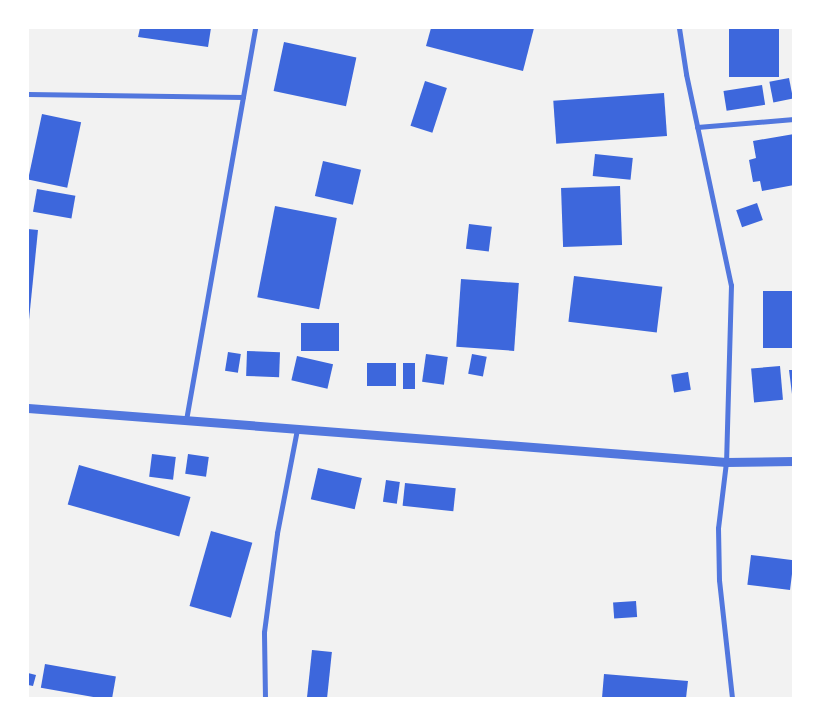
<!DOCTYPE html>
<html>
<head>
<meta charset="utf-8">
<style>
	body { margin:0 }
	#map { position:relative; width:821px; height:726px; overflow:hidden; background:#f2f2f2; font-family:Jost,sans-serif }
	div>[style] { position:absolute }
	[style*='--x'] { left:calc(var(--x)*1px); top:calc(var(--y)*1px); width:calc(var(--w)*1px); rotate:calc(var(--a)*1deg) }
	.building>* { inset:0; background:#3d67dc; transform-origin:0 0 }
	.minor>* { height:5px; margin:-2.5px; padding:0 2.5px; transform-origin:2.5px; border-radius:2.5px; background:#5277de }
	.tertiary>* { height:9px; margin:-4.5px; padding:0 4.5px; transform-origin:4.5px; border-radius:4.5px; background:#5277de }
	span { translate:-50% -50%; white-space:nowrap; text-align:center; line-height:1.15; -webkit-text-stroke:4.5px #fff; paint-order:stroke }
	.frame { position:absolute; inset:0; border:29px solid #fff; pointer-events:none }
</style>
</head>
<body>
<div id="map">
	<div class="building">
		<div style="clip-path:polygon(140px 28px,211px 28px,208px 47px,138px 37px)"></div>
		<div style="clip-path:polygon(431px 28px,534px 28px,523px 71px,426px 46px)"></div>
		<div style="left:729px;top:28px;width:50px;height:49px"></div>
		<div style="left:284px;top:42px;width:74px;height:50px;rotate:12deg"></div>
		<div style="left:789px;top:78px;width:21px;height:20px;rotate:79deg"></div>
		<div style="left:425px;top:81px;width:23px;height:47px;rotate:18deg"></div>
		<div style="left:762px;top:85px;width:20px;height:39px;rotate:81deg"></div>
		<div style="left:664px;top:93px;width:43px;height:111px;rotate:86deg"></div>
		<div style="left:42px;top:114px;width:40px;height:67px;rotate:12deg"></div>
		<div style="clip-path:polygon(794px 134px,794px 185px,762px 191px,760px 181px,753px 182px,749px 160px,756px 158px,753px 141px)"></div>
		<div style="left:595px;top:154px;width:38px;height:22px;rotate:6deg"></div>
		<div style="left:323px;top:161px;width:39px;height:36px;rotate:13deg"></div>
		<div style="left:620px;top:186px;width:59px;height:59px;rotate:88deg"></div>
		<div style="left:37px;top:189px;width:39px;height:23px;rotate:10deg"></div>
		<div style="left:757px;top:203px;width:18px;height:22px;rotate:71deg"></div>
		<div style="left:275px;top:206px;width:63px;height:93px;rotate:11deg"></div>
		<div style="left:469px;top:224px;width:23px;height:25px;rotate:7deg"></div>
		<div style="clip-path:polygon(28px 229px,38px 230px,29px 320px,28px 320px)"></div>
		<div style="left:574px;top:276px;width:89px;height:46px;rotate:7deg"></div>
		<div style="left:461px;top:279px;width:58px;height:68px;rotate:4deg"></div>
		<div style="left:794px;top:291px;width:57px;height:31px;rotate:90deg"></div>
		<div style="left:339px;top:323px;width:28px;height:38px;rotate:90deg"></div>
		<div style="left:247px;top:351px;width:33px;height:25px;rotate:2deg"></div>
		<div style="left:228px;top:352px;width:13px;height:19px;rotate:9deg"></div>
		<div style="left:426px;top:354px;width:22px;height:28px;rotate:8deg"></div>
		<div style="left:472px;top:354px;width:15px;height:20px;rotate:11deg"></div>
		<div style="left:297px;top:356px;width:37px;height:25px;rotate:13deg"></div>
		<div style="left:396px;top:363px;width:23px;height:29px;rotate:90deg"></div>
		<div style="left:403px;top:363px;width:12px;height:26px"></div>
		<div style="left:780px;top:366px;width:34px;height:29px;rotate:85deg"></div>
		<div style="clip-path:polygon(789px 370px,794px 370px,794px 394px,792px 394px)"></div>
		<div style="left:688px;top:372px;width:18px;height:17px;rotate:81deg"></div>
		<div style="left:152px;top:454px;width:24px;height:23px;rotate:7deg"></div>
		<div style="left:188px;top:454px;width:21px;height:20px;rotate:8deg"></div>
		<div style="left:79px;top:465px;width:116px;height:41px;rotate:16deg"></div>
		<div style="left:318px;top:468px;width:45px;height:32px;rotate:13deg"></div>
		<div style="left:386px;top:480px;width:14px;height:22px;rotate:8deg"></div>
		<div style="left:405px;top:483px;width:51px;height:23px;rotate:6deg"></div>
		<div style="left:211px;top:531px;width:43px;height:78px;rotate:16deg"></div>
		<div style="left:751px;top:555px;width:43px;height:30px;rotate:7deg"></div>
		<div style="left:636px;top:601px;width:16px;height:23px;rotate:86deg"></div>
		<div style="left:312px;top:650px;width:20px;height:48px;rotate:6deg"></div>
		<div style="left:45px;top:664px;width:72px;height:24px;rotate:10deg"></div>
		<div style="clip-path:polygon(28px 673px,36px 675px,33px 686px,28px 685px)"></div>
		<div style="clip-path:polygon(604px 674px,688px 681px,686px 698px,602px 698px)"></div>
	</div>
	<div class="minor">
		<div style="--x:679;--y:28;--w:47;--a:81.3"></div>
		<div style="--x:686;--y:74;--w:216;--a:78"></div>
		<div style="--x:731;--y:285;--w:177;--a:91.6"></div>
		<div style="--x:726;--y:462;--w:66;--a:96.9"></div>
		<div style="--x:718;--y:528;--w:52;--a:88.9"></div>
		<div style="--x:719;--y:580;--w:119;--a:83.7"></div>
		<div style="--x:28;--y:94;--w:215;--a:0.8"></div>
		<div style="--x:697;--y:127;--w:97;--a:-4.7"></div>
		<div style="--x:186;--y:420;--w:398;--a:-80"></div>
		<div style="--x:265;--y:698;--w:66;--a:-90.9"></div>
		<div style="--x:264;--y:632;--w:100;--a:-82.5"></div>
		<div style="--x:277;--y:533;--w:106;--a:-79.1"></div>
	</div>
	<div class="tertiary">
		<div style="--x:28;--y:408;--w:700;--a:4.42"></div>
		<div style="--x:726;--y:462;--w:68;--a:-0.8"></div>
	</div>
	<div class="frame"></div>
</div>
</body>
</html>
